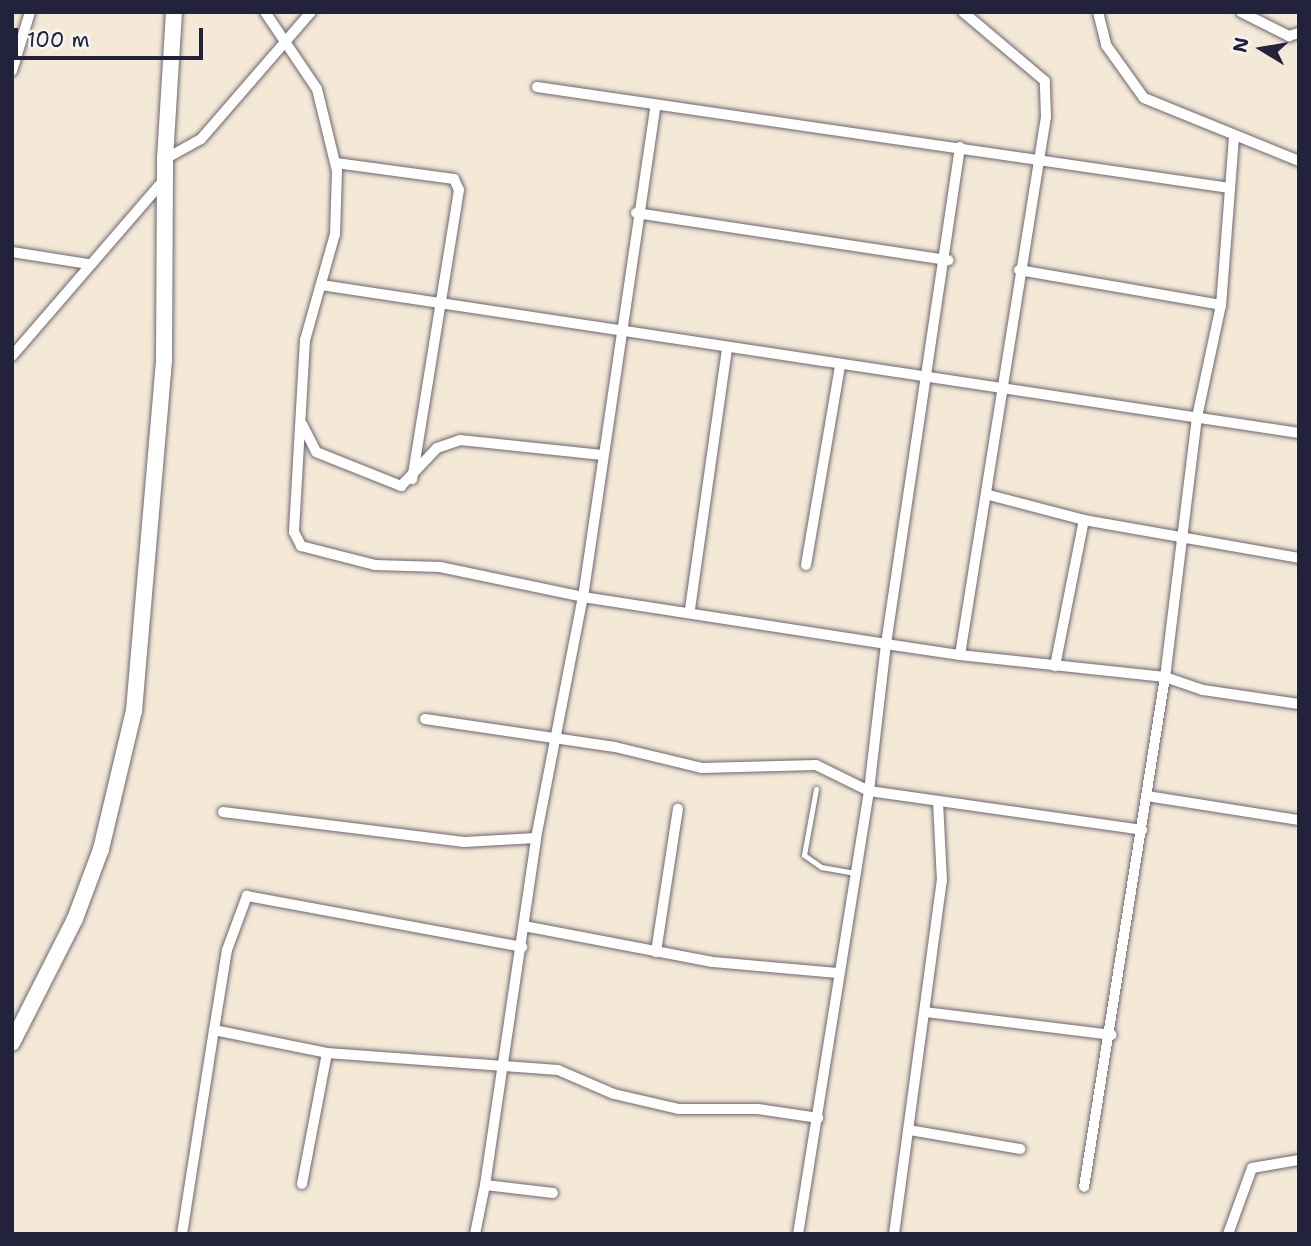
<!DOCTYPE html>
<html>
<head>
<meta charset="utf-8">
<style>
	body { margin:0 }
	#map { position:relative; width:1311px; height:1246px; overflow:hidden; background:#f4e8d6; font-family:"Shantell Sans",sans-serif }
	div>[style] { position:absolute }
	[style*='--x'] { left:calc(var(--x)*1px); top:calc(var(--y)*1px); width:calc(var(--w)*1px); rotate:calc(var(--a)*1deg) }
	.roads { filter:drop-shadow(0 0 2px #6c6771) drop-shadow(0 0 2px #6c6771) }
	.lane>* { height:5px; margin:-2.5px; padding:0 2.5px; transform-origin:2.5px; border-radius:2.5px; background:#fff }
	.street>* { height:10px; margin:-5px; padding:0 5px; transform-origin:5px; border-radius:5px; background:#fff }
	.secondary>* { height:16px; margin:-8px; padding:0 8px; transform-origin:8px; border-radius:8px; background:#fff }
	span { translate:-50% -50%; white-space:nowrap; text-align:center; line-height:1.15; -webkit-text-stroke:6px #f6f6f2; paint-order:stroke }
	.frame { position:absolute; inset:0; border:14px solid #22223b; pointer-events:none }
	.north { position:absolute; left:1227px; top:14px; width:70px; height:70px; -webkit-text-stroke:5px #f6f6f2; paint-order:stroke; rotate:281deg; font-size:19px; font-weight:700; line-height:28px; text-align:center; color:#22223b }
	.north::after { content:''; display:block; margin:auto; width:24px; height:32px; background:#22223b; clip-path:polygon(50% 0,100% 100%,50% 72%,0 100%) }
	.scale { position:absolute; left:14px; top:28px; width:189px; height:32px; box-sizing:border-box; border:4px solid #22223b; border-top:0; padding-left:9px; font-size:21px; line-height:24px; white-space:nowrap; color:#22223b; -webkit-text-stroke:5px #f6f6f2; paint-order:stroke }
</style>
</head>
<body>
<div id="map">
	<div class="roads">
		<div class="lane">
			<div style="--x:816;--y:789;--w:67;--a:100.3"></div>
			<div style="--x:804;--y:855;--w:21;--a:35"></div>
			<div style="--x:821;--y:867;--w:36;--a:10"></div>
		</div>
		<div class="street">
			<div style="--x:265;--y:12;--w:93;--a:56"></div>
			<div style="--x:317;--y:89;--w:84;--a:76.3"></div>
			<div style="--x:337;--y:171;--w:63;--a:91.8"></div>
			<div style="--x:335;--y:234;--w:110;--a:105.8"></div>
			<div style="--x:305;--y:340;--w:192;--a:93.3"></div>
			<div style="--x:294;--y:532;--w:16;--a:63"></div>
			<div style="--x:301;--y:546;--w:76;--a:14.4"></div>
			<div style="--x:375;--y:565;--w:65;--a:1.8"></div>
			<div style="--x:440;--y:567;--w:146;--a:11.8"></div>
			<div style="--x:583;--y:597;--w:307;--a:8.8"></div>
			<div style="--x:886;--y:644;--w:148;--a:96.6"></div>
			<div style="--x:869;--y:791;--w:449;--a:99.1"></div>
			<div style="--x:1098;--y:12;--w:34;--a:76"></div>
			<div style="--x:1106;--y:45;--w:65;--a:54.4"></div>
			<div style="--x:1144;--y:98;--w:167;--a:22.1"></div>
			<div style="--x:1241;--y:12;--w:54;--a:26.6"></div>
			<div style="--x:1289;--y:36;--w:10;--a:-17"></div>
			<div style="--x:12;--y:71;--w:62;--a:-73"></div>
			<div style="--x:537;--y:87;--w:700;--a:8.29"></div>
			<div style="--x:1234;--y:137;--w:169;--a:94.4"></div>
			<div style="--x:1221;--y:305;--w:115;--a:102.1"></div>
			<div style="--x:1197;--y:417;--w:262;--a:97"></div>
			<div style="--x:1165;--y:677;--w:40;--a:18.9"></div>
			<div style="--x:1203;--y:690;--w:97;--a:8.3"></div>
			<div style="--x:960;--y:147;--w:502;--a:98.47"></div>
			<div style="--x:886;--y:644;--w:75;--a:8.5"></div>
			<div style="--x:960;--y:655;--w:545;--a:-80.92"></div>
			<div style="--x:1046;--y:117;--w:36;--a:-92"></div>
			<div style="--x:1045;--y:81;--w:107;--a:-139.9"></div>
			<div style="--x:165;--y:159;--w:41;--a:-29.1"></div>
			<div style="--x:201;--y:139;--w:168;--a:-49.1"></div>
			<div style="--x:336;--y:163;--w:119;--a:7.7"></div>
			<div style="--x:454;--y:179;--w:12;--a:66"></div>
			<div style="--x:459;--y:190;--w:293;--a:99.2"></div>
			<div style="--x:636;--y:213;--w:316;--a:8.6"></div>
			<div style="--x:12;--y:252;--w:78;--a:8.9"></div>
			<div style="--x:1019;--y:270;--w:205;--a:9.8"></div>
			<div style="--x:321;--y:285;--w:989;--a:8.61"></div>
			<div style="--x:12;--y:356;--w:233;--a:-49.2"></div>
			<div style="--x:302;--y:424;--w:31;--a:63"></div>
			<div style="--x:316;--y:452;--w:92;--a:21.8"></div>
			<div style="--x:401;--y:486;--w:52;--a:-46.5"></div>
			<div style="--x:437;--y:448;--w:24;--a:-19"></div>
			<div style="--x:460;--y:440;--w:143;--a:6"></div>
			<div style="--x:989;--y:495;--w:98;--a:14.7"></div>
			<div style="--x:1084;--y:520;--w:218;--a:10"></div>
			<div style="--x:806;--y:565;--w:201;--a:-80.3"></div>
			<div style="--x:690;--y:609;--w:262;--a:-81.9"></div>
			<div style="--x:960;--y:655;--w:206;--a:6.1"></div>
			<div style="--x:1165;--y:677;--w:516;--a:99.02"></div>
			<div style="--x:1055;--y:666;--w:149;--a:-78.8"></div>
			<div style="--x:425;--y:719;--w:192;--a:8.4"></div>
			<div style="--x:615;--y:747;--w:89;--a:13.6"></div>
			<div style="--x:702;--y:768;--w:114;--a:-1.5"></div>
			<div style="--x:816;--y:765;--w:59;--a:26.1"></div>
			<div style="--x:869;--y:791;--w:276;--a:8.1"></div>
			<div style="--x:1147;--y:796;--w:154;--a:9"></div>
			<div style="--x:223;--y:812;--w:243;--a:7.1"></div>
			<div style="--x:464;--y:842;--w:72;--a:-3.2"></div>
			<div style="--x:524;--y:926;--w:192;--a:10.8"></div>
			<div style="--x:713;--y:962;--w:125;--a:5"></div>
			<div style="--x:656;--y:952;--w:145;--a:-81.3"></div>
			<div style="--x:925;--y:1012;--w:188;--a:7"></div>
			<div style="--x:214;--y:1030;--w:81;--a:-80.8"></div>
			<div style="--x:227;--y:950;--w:58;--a:-69.7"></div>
			<div style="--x:247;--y:896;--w:280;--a:10.5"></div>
			<div style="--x:909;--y:1130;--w:113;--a:9.7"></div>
			<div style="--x:302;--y:1184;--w:133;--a:-79.2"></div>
			<div style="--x:327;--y:1053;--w:232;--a:4.2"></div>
			<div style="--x:558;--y:1070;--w:61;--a:23.2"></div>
			<div style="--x:614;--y:1094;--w:67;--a:13"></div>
			<div style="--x:679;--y:1109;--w:79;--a:0"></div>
			<div style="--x:758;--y:1109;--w:61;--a:8.5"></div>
			<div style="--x:553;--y:1193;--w:68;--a:-173.3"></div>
			<div style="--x:485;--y:1185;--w:351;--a:-81.6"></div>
			<div style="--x:536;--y:838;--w:246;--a:-79"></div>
			<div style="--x:583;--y:597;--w:494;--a:-81.6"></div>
			<div style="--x:182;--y:1234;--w:206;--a:-81.1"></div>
			<div style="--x:214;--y:1030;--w:115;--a:11.5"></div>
			<div style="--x:475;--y:1234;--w:50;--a:-78.5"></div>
			<div style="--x:894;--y:1234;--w:356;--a:-82.3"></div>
			<div style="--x:942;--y:881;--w:80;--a:-92.9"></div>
			<div style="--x:1228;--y:1234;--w:70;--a:-70"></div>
			<div style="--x:1252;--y:1168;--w:48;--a:-9.7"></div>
		</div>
		<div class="secondary">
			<div style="--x:12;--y:1043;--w:139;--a:-63.1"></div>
			<div style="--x:75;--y:919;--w:75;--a:-69.6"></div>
			<div style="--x:101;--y:849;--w:142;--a:-76.6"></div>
			<div style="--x:134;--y:711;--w:353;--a:-85.1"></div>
			<div style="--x:164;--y:359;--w:200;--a:-89.7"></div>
			<div style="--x:165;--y:159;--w:147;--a:-86.5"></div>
		</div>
	</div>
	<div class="frame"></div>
	<div class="north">N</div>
	<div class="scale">100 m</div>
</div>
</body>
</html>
